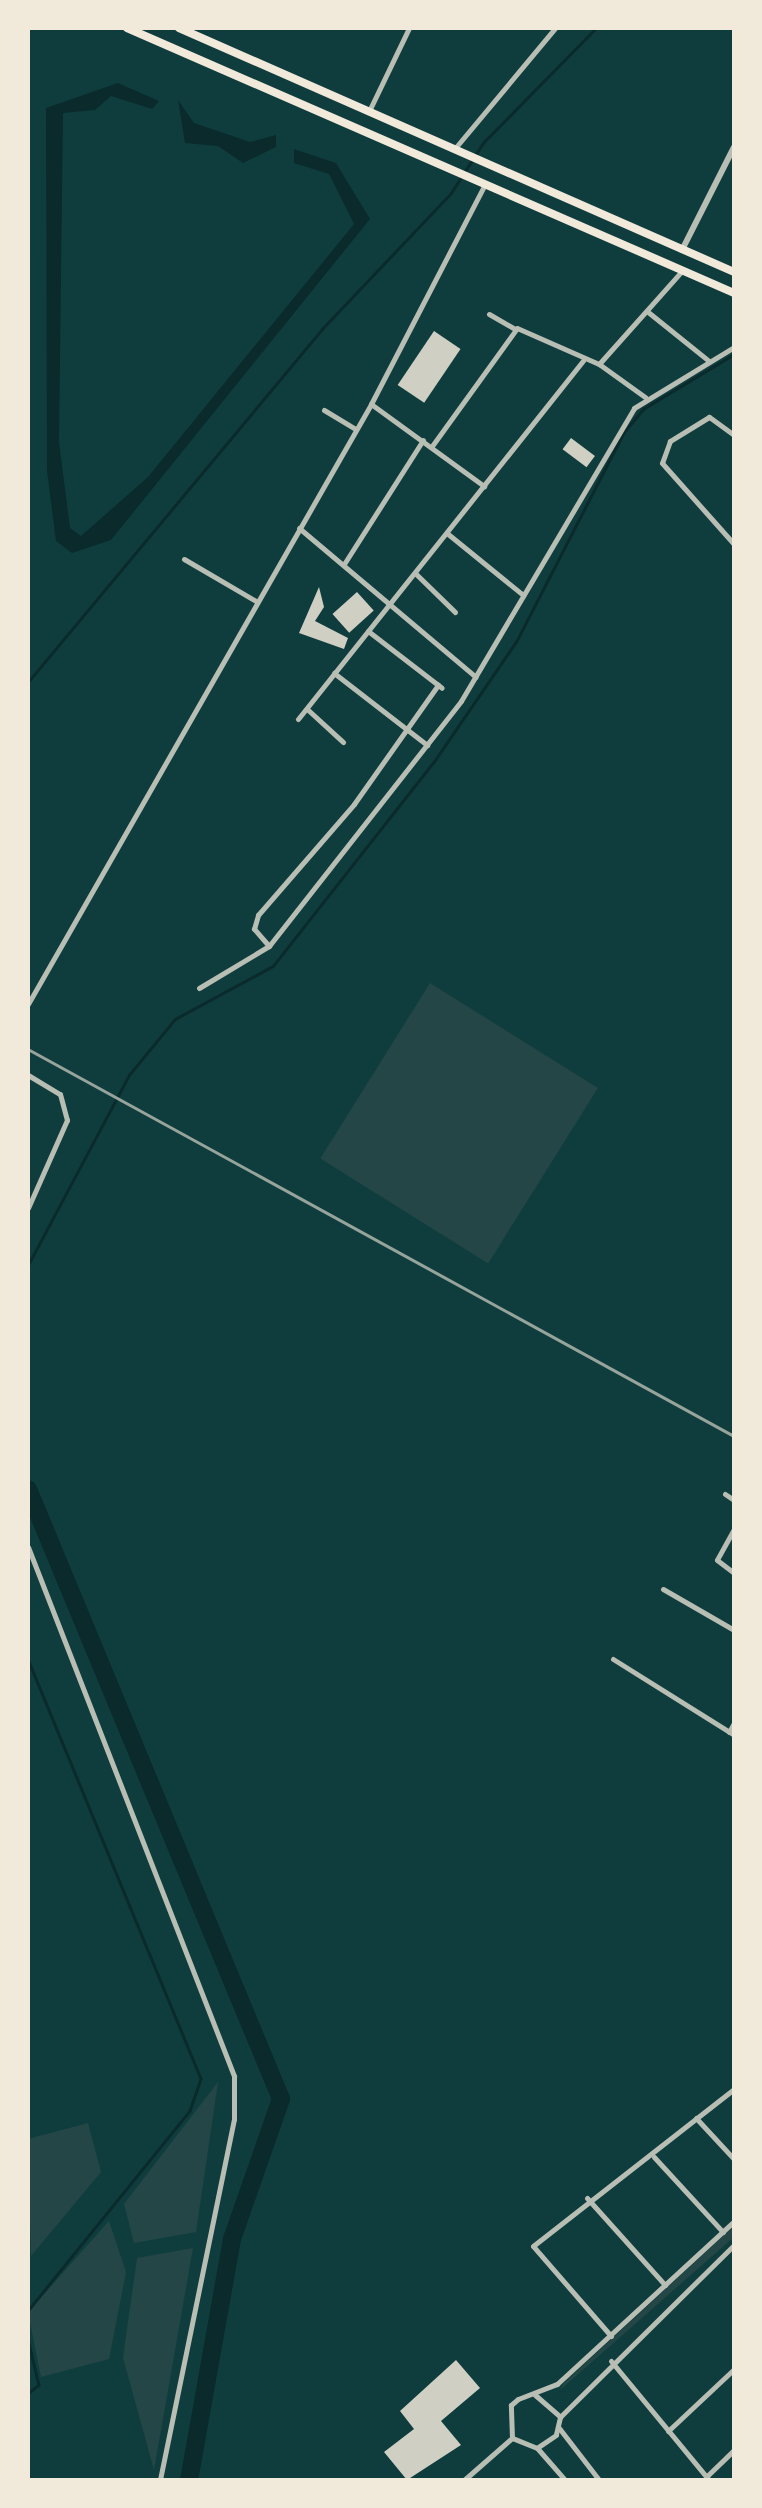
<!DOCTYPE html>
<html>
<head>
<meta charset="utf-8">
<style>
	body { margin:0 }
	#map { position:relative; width:762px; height:2508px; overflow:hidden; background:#0f3d3e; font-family:Mulish,sans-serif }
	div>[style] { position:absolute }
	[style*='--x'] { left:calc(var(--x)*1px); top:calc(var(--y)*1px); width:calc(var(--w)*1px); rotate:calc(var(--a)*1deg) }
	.green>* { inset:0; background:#244646; transform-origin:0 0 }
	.water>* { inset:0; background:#0a2a2b }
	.stream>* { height:2.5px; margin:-1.25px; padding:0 1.25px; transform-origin:1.25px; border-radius:1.25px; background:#0a2a2b }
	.river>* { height:18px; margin:-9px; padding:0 9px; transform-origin:9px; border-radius:9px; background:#0a2a2b }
	.building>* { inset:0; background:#cfcfc3; transform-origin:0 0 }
	.minor>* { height:5px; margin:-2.5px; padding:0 2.5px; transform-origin:2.5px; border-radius:2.5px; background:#b8beb3 }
	.tertiary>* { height:6px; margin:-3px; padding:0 3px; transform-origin:3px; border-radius:3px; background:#b8beb3 }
	.trunk>* { height:8px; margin:-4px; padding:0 4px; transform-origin:4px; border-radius:4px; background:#f1e9da }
	.rail>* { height:2.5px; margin:-1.25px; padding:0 1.25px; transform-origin:1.25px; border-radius:1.25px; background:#97a49c }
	span { translate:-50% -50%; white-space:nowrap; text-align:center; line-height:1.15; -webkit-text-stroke:8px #f1e9da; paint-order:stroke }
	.frame { position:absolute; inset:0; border:30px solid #f1e9da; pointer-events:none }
</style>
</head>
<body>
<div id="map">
	<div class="green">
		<div style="left:430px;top:983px;width:198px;height:207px;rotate:32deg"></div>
		<div style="clip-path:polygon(218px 2082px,196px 2232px,134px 2243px,124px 2204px)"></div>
		<div style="clip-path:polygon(88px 2123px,101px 2172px,31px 2256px,28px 2139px)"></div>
		<div style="clip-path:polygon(109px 2221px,126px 2272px,109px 2359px,41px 2377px,28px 2312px)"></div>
		<div style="clip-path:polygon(734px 2226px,734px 2237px,560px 2390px,563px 2384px)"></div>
		<div style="clip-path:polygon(193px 2248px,154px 2470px,123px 2358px,137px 2258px)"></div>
	</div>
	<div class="water">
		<div style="clip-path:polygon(118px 83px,159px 101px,152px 109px,111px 96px,95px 110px,63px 113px,59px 442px,70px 528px,81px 536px,148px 477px,354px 224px,329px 174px,294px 163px,294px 149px,336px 163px,370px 219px,111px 540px,72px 553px,56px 541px,47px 471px,46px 108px)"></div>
		<div style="clip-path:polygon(178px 100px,194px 123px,250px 142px,276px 135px,276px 147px,243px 163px,218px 146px,185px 143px)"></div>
	</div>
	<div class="stream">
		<div style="--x:28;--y:682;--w:459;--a:-50.2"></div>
		<div style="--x:322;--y:329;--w:187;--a:-46.5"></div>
		<div style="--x:451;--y:193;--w:59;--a:-57.4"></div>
		<div style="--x:483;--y:143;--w:161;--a:-45.5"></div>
		<div style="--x:28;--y:1265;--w:215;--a:-62"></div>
		<div style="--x:129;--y:1075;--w:72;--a:-50.6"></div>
		<div style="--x:175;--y:1019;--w:111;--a:-28.4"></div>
		<div style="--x:273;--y:966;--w:258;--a:-51.8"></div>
		<div style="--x:433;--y:763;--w:147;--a:-55.6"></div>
		<div style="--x:516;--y:642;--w:236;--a:-62.8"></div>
		<div style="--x:624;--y:432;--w:30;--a:-50"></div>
		<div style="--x:643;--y:409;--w:106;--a:-31.1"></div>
		<div style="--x:28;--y:1659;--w:454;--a:67.6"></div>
		<div style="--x:201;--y:2079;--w:34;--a:109"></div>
		<div style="--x:190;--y:2111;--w:257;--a:129"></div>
		<div style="--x:28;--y:2339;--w:47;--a:76.6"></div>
		<div style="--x:39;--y:2385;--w:14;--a:141"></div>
	</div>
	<div class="river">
		<div style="--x:28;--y:1489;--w:660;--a:67.47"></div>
		<div style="--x:281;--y:2099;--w:148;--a:109.3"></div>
		<div style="--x:232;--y:2239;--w:245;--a:100.1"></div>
	</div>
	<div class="building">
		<div style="left:434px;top:331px;width:32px;height:65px;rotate:34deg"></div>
		<div style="left:571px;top:438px;width:30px;height:14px;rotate:37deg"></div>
		<div style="clip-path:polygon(319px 587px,324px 607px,315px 621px,348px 638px,344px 649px,299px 633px)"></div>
		<div style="left:357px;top:592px;width:25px;height:33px;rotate:48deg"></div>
		<div style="clip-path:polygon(456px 2360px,480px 2388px,441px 2421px,461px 2445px,407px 2480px,384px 2452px,414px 2429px,400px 2411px)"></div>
	</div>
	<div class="minor">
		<div style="--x:370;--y:109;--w:90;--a:-64.3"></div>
		<div style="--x:456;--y:147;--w:155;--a:-50.2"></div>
		<div style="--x:648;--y:312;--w:78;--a:38.8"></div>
		<div style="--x:489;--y:314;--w:30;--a:30"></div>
		<div style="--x:599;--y:364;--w:123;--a:-48.3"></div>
		<div style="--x:371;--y:404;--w:140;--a:36"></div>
		<div style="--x:324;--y:410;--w:37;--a:31"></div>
		<div style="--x:734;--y:435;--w:31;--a:-144"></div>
		<div style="--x:709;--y:417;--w:46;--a:148.4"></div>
		<div style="--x:670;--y:441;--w:23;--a:110"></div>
		<div style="--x:662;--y:463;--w:108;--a:48.4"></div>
		<div style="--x:432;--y:446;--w:145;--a:-54.2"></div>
		<div style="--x:517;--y:328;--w:90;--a:23.7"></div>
		<div style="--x:599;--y:364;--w:57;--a:35.7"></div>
		<div style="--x:299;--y:528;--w:231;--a:40.1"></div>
		<div style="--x:448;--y:534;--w:97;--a:39.1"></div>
		<div style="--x:184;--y:559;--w:83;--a:30.3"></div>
		<div style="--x:344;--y:564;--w:147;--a:-57.5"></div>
		<div style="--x:415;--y:573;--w:56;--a:44.3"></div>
		<div style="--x:368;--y:631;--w:93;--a:37.6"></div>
		<div style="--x:334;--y:673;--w:118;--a:37.7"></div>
		<div style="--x:307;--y:709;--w:49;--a:42.5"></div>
		<div style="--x:298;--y:719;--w:458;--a:-51.5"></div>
		<div style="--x:269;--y:946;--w:23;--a:-131"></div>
		<div style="--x:254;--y:929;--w:15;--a:-74"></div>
		<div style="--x:258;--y:915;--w:147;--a:-49.1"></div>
		<div style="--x:354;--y:804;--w:146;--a:-54.8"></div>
		<div style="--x:199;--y:988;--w:82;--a:-31"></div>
		<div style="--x:269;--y:946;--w:311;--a:-51.9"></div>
		<div style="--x:461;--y:701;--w:340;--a:-59.4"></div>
		<div style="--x:634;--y:408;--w:117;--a:-31.4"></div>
		<div style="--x:28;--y:1004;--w:691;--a:-60.24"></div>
		<div style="--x:371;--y:404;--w:246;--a:-62.6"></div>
		<div style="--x:28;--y:1075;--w:37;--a:31"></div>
		<div style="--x:60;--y:1094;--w:27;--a:75"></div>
		<div style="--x:67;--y:1120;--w:96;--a:113.9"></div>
		<div style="--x:725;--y:1494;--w:11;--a:34"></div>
		<div style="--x:734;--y:1529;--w:35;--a:119"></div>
		<div style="--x:717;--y:1560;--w:21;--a:37"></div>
		<div style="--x:28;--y:1547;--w:568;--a:68.72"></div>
		<div style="--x:234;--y:2076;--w:43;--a:90"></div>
		<div style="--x:234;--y:2119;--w:369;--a:101.6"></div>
		<div style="--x:663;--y:1589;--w:82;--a:30"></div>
		<div style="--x:613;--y:1659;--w:143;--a:32.1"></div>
		<div style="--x:729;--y:1732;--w:10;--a:-61"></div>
		<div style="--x:696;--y:2118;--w:56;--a:47.2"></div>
		<div style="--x:654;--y:2157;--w:102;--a:47.4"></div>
		<div style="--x:587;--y:2198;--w:117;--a:48.1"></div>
		<div style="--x:611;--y:2336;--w:119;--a:-130.9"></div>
		<div style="--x:533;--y:2246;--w:255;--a:-38"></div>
		<div style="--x:611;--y:2361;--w:154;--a:50.5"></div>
		<div style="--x:534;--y:2394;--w:35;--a:41"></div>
		<div style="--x:560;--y:2417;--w:18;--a:103"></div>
		<div style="--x:556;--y:2435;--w:23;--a:146"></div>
		<div style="--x:537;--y:2448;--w:27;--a:-158"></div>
		<div style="--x:512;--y:2438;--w:33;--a:-92"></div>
		<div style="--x:511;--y:2405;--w:9;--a:-41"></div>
		<div style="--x:518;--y:2399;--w:42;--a:-21"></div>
		<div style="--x:557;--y:2384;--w:241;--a:-42.6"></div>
		<div style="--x:560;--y:2417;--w:245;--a:-44.7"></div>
		<div style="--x:559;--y:2428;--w:66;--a:52.4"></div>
		<div style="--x:668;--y:2431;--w:91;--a:-43.2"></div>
		<div style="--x:538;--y:2449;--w:41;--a:48.9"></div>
		<div style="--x:706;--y:2477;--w:39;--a:-44"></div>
		<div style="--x:464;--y:2480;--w:64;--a:-41.2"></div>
	</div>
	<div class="tertiary">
		<div style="--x:682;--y:250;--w:115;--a:-63.2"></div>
	</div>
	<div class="trunk">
		<div style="--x:127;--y:28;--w:662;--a:23.58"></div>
		<div style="--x:179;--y:28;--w:606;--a:23.73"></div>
	</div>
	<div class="rail">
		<div style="--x:28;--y:1049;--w:805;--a:28.73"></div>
	</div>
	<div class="frame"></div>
</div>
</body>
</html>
